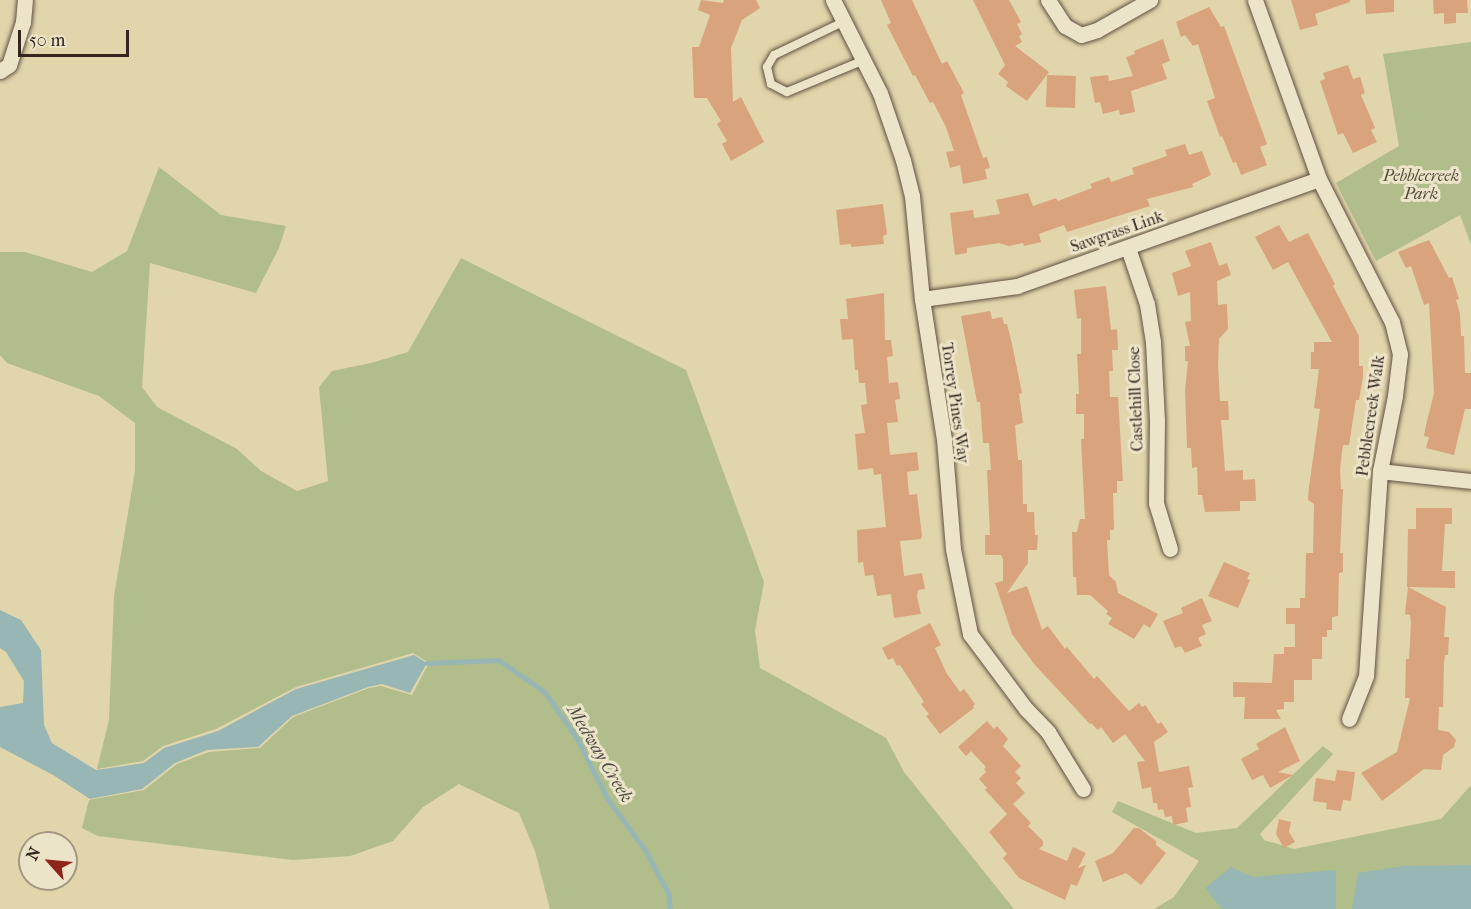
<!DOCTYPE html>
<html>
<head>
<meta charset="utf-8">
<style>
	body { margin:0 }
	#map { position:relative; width:1471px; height:909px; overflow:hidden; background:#e1d5ab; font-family:"IM FELL French Canon",serif }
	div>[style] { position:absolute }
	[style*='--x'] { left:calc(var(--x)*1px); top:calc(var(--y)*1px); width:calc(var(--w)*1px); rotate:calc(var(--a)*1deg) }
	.green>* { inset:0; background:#b1bd8a }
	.water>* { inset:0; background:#98b6b4 }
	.stream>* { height:4.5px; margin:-2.25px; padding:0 2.25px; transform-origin:2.25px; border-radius:2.25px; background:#98b6b4 }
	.building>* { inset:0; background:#d9a37e; transform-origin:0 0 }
	.roads { filter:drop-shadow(0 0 2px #5f5142) drop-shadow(0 0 2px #5f5142) }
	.lane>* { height:8px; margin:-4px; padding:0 4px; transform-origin:4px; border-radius:4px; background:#ece4c8 }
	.street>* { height:15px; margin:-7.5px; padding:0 7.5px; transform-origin:7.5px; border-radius:7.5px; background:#ece4c8 }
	span { translate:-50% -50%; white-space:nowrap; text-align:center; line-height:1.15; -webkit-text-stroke:6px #ece4c8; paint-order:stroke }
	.park-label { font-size:16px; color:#534b3a; font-style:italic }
	.street-label { font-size:16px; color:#34251f }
	.water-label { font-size:18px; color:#4d4944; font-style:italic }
	.north { position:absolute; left:18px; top:831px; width:60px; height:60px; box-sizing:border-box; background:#ece4c8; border:2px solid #a29884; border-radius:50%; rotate:297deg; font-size:16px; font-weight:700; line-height:24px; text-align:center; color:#34251f }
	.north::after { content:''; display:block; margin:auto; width:21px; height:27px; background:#8f2418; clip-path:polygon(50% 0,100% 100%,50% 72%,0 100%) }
	.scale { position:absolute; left:18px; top:30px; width:111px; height:27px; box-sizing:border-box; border:3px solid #34251f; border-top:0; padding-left:8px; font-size:18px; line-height:21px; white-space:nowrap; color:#34251f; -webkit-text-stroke:4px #ece4c8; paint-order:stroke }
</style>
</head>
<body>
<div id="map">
	<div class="green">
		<div style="clip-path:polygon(1471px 42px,1471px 245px,1460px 215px,1376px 261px,1336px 183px,1399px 146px,1383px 54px)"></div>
		<div style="clip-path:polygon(159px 167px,221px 215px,286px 226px,279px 248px,256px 293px,150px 263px,142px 387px,157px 407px,237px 449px,261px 471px,297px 491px,328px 481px,319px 387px,332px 371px,371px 363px,408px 352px,461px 258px,686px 370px,764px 582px,755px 630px,760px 668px,886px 738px,904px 772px,1014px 909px,550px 909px,535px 851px,519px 813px,459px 784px,423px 807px,393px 841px,350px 856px,293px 860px,98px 836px,82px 828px,89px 800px,144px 790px,177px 764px,209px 752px,260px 748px,293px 717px,369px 688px,381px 686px,412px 695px,429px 663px,413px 653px,296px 687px,216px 729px,163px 746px,143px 761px,97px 769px,109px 720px,114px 596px,135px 471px,135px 423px,99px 396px,7px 363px,0 355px,0 252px,25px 252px,92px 272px,127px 251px)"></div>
		<div style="clip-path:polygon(1323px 746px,1333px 754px,1260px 834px,1264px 840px,1294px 849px,1441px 819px,1471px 785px,1471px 909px,1154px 909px,1174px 897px,1199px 861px,1112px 812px,1118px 801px,1196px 833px,1237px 828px)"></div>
	</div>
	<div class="water">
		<div style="clip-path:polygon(0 610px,21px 620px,41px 650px,44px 725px,52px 743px,96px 770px,144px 763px,164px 748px,218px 731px,296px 689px,414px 655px,427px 663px,410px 693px,382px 684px,368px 687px,292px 716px,258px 747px,207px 750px,175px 763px,142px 789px,90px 799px,53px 775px,0 747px,0 707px,23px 703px,24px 681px,6px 652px,0 648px)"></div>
		<div style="clip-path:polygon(1471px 865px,1471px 909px,1352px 909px,1358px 873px,1404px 866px)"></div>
		<div style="clip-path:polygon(1231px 867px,1253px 877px,1336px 870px,1336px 909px,1222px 909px,1205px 888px)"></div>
	</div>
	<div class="stream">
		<div style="--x:427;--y:663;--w:72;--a:-2.4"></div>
		<div style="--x:499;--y:660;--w:56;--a:34.8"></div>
		<div style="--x:545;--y:692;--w:56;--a:55.2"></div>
		<div style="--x:577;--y:738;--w:68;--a:63.1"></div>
		<div style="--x:608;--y:799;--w:64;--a:53.8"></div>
		<div style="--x:646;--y:851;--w:49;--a:61.9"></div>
		<div style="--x:669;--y:894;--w:15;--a:86"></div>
	</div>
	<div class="building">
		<div style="clip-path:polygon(701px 0,723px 3px,724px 0,756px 0,760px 8px,742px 20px,731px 48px,733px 102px,741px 97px,764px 142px,731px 161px,722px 144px,727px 141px,717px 124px,721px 121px,707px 98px,694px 98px,692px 47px,699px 47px,710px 15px,698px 10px)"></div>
		<div style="clip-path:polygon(881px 0,912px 0,942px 64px,947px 61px,964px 93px,961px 95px,983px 158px,987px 157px,990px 168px,985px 169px,987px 179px,963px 184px,960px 165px,950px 168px,946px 152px,954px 151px,946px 127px,933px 102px,930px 103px,915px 75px,913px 76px,887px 25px,891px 23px)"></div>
		<div style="clip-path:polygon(973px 0,1009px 0,1021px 22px,1017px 24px,1022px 34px,1019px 36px,1022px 42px,1015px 46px,1049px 72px,1027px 101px,1006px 86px,1008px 82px,998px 74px,1005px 65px)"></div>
		<div style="clip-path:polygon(1291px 0,1350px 0,1350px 2px,1315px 14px,1318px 25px,1300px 30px)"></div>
		<div style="clip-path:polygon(1365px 0,1394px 0,1394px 12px,1366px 14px)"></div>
		<div style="clip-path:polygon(1433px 0,1467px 0,1468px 13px,1456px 13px,1456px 23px,1444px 24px,1444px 13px,1434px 14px)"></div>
		<div style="clip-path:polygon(1209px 7px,1221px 27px,1224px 26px,1267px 144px,1260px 147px,1267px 165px,1241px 175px,1236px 162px,1233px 163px,1222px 136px,1220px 137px,1207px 101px,1215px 98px,1198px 44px,1193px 46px,1185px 35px,1181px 37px,1176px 22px)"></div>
		<div style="clip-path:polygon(1163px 39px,1170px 61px,1162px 64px,1167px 79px,1131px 91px,1135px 112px,1120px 115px,1119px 110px,1103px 114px,1100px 102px,1095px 103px,1090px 77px,1108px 75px,1109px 81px,1133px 76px,1126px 57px,1135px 54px,1134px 51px)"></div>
		<div style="clip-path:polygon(1348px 65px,1353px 79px,1360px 77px,1365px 93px,1361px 95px,1375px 128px,1371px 130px,1377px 142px,1353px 153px,1343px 133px,1338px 135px,1320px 81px,1325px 79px,1323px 73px)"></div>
		<div style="left:1047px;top:75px;width:29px;height:32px;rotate:2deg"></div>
		<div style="clip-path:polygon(1185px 144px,1189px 155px,1202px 151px,1211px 175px,1192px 184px,1193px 187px,1147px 199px,1150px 206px,1067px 232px,1064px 225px,1039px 234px,1041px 242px,1024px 246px,1023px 243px,1009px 246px,999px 243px,967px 248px,967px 253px,955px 255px,950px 213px,973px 210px,974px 218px,1000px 214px,996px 200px,1028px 193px,1033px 206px,1056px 198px,1058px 201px,1092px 188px,1090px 184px,1109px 177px,1111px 182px,1134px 174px,1132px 168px,1167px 156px,1165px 150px)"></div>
		<div style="clip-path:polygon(883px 204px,887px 234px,883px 236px,884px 244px,851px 247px,851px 244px,840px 245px,836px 210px)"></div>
		<div style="clip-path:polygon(1279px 225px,1289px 242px,1308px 233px,1335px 284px,1333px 286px,1359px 336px,1359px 366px,1363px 366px,1363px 377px,1359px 400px,1356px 400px,1349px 445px,1343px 445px,1340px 469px,1341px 489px,1343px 489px,1340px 553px,1343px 553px,1343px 572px,1339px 573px,1338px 616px,1332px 617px,1332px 630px,1327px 630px,1327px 637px,1322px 637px,1322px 659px,1312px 659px,1312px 680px,1294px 680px,1294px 702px,1284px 702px,1284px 709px,1276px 710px,1281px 719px,1244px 719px,1245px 697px,1233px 697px,1233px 682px,1272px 683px,1274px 654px,1284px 654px,1284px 647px,1295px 647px,1295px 624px,1286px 624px,1286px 608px,1300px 608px,1300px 598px,1305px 598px,1306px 553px,1313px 553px,1314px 504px,1308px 500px,1309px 487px,1320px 409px,1314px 408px,1319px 369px,1311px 369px,1311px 352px,1314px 352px,1314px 342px,1332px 342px,1288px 262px,1273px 270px,1255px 237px)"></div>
		<div style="clip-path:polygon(1429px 240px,1449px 278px,1452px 277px,1459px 299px,1456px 300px,1460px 314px,1461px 336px,1464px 336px,1465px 373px,1471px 373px,1471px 409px,1465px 409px,1454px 455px,1426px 448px,1429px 437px,1424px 436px,1426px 425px,1434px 393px,1429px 303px,1424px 305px,1411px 266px,1406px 268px,1398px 252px)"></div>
		<div style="clip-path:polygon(1211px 242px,1219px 266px,1227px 263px,1231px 275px,1217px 281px,1218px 305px,1227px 304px,1228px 329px,1219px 339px,1218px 364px,1220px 401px,1228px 401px,1229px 420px,1221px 420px,1225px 471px,1243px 470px,1243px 480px,1255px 479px,1256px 501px,1240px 501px,1240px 511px,1205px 512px,1202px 495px,1198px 495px,1197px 467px,1192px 468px,1191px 448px,1187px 448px,1185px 390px,1188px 361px,1185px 361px,1185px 346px,1190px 346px,1185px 322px,1191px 321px,1190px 292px,1178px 296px,1172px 273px,1191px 266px,1185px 251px)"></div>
		<div style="clip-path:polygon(1106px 286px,1111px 330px,1117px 329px,1118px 350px,1112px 350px,1113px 371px,1109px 371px,1110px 397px,1118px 397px,1123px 481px,1117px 481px,1117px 493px,1113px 493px,1114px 530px,1110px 530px,1110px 540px,1107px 540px,1109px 575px,1116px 582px,1118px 593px,1158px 614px,1150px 628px,1144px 624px,1134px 639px,1108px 624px,1112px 618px,1106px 614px,1108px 611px,1090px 595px,1077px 595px,1076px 577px,1073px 577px,1072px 532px,1077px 532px,1080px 519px,1085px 519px,1081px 439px,1084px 439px,1084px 414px,1076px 414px,1076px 394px,1079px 394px,1077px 354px,1081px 354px,1081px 318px,1077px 319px,1074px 290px)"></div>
		<div style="clip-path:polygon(884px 293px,885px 340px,891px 340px,893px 356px,887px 357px,889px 383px,898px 382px,900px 399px,895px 400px,898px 422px,887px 423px,890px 455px,917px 452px,919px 470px,907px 472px,909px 495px,917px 494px,922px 536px,921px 539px,900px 541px,904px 576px,922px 573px,925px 589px,918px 590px,917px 596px,921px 614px,894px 618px,891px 594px,877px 596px,873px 575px,865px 576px,863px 562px,858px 563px,857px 530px,886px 527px,881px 474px,874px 475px,873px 468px,858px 470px,855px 434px,865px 433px,861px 405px,867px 404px,865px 383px,859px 383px,858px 370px,855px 370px,853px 339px,842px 340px,840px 319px,848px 319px,846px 299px)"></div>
		<div style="clip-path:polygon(990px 311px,992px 319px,1002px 317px,1004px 324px,1007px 324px,1012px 344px,1022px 393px,1019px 394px,1023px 423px,1015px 425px,1018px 460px,1022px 460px,1023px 504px,1027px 504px,1027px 512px,1034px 512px,1035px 535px,1038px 535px,1037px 550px,1028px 550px,1028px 563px,1007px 593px,1027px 586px,1042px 630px,1048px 626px,1065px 649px,1067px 647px,1094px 679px,1097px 676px,1129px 711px,1139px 703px,1142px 707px,1145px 705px,1158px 724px,1161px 722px,1168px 732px,1154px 742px,1159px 772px,1189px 766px,1193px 787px,1188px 788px,1191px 807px,1186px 808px,1188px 822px,1173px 825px,1172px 816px,1165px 817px,1163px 809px,1158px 810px,1157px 803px,1153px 803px,1151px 787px,1142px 789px,1137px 762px,1145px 761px,1125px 734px,1113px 743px,1101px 727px,1098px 730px,1091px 723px,1090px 724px,1035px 665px,1012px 634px,995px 583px,1003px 581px,1003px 559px,1001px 555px,985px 555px,985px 535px,990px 535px,987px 470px,991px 470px,989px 443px,983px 443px,980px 402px,977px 402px,961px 316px)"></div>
		<div style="clip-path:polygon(1416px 508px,1452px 508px,1452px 524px,1445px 524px,1442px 571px,1455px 571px,1455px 588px,1407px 587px,1408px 529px,1416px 529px)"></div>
		<div style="clip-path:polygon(1224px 562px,1250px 573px,1247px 579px,1250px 580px,1238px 608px,1208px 596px)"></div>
		<div style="clip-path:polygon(1408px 587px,1446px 607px,1444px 637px,1449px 637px,1448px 655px,1445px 655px,1444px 663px,1443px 707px,1439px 707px,1438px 730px,1449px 732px,1456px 740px,1454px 747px,1443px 755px,1441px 770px,1424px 769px,1382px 801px,1361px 773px,1397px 752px,1410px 698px,1405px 698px,1406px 659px,1409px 659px,1411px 623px,1410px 615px,1405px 614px)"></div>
		<div style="clip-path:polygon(1202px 598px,1212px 621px,1202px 625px,1206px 634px,1198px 638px,1202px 646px,1185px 653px,1181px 646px,1175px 648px,1163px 621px,1183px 613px,1181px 608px)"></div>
		<div style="clip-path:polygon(930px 623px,941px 645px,935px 648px,947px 674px,960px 692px,964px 689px,975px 704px,973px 706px,974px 708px,940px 734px,926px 716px,929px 714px,921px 704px,924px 702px,900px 665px,897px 666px,893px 658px,888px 660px,882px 648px)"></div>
		<div style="clip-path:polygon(987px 721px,994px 729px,997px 726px,1008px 739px,1003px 746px,1021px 766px,1015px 772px,1021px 778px,1016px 783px,1025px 793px,1013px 804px,1031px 823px,1028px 826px,1043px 841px,1043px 845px,1039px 849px,1067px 861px,1073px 847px,1086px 853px,1078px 868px,1086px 865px,1077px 886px,1071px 884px,1065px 900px,1019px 878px,1003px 858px,1007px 854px,989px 832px,1007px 814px,985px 790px,987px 788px,979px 779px,986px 772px,984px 769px,986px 767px,971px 751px,966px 756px,958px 747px)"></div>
		<div style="clip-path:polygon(1285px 727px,1300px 761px,1278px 772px,1293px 775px,1270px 788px,1263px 775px,1252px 780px,1241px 759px,1259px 749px,1256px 744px)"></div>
		<div style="clip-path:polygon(1337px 770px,1355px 772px,1351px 801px,1343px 800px,1341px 811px,1326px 809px,1327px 803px,1313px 801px,1316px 778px,1335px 781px)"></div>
		<div style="clip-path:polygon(1279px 819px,1291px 822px,1289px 832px,1295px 842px,1284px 848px,1276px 834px)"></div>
		<div style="clip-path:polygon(1134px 828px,1139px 828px,1156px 841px,1156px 845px,1166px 853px,1141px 885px,1126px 873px,1103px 882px,1095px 861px,1113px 853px)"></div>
	</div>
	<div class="roads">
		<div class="lane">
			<div style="--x:843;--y:22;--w:76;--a:154.4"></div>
			<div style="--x:774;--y:55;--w:14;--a:120"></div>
			<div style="--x:767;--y:67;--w:17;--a:77"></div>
			<div style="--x:771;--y:84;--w:18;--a:27"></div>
			<div style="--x:787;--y:92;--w:81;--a:-22.5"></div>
		</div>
		<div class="street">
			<div style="--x:833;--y:0;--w:104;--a:63.2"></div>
			<div style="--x:880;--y:93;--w:71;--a:71.1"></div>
			<div style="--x:903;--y:160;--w:37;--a:76"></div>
			<div style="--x:912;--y:196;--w:103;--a:84.5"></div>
			<div style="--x:922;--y:299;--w:142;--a:81.1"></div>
			<div style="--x:944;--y:439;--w:110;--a:85.3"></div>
			<div style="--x:953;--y:549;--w:87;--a:78.7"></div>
			<div style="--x:970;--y:634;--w:94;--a:53.3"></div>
			<div style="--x:1026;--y:709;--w:32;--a:46"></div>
			<div style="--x:1048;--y:732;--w:67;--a:58.4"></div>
			<div style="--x:1048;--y:0;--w:31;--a:57"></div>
			<div style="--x:1065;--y:26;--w:18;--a:29"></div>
			<div style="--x:1081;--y:35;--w:17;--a:-17"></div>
			<div style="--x:1097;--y:30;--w:61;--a:-29.5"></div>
			<div style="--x:1255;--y:0;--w:190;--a:70.3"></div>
			<div style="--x:1319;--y:179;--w:161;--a:63"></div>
			<div style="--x:1392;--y:322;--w:33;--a:76"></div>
			<div style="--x:1400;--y:354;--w:42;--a:96.8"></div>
			<div style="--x:1395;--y:396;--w:76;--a:101.3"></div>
			<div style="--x:1380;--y:471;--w:205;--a:93.9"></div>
			<div style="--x:1366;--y:676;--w:46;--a:111.6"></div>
			<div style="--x:0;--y:71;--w:11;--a:-34"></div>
			<div style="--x:9;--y:65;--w:45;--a:-72"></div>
			<div style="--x:23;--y:22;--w:22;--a:-85"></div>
			<div style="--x:1128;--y:248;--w:59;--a:71.3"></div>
			<div style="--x:1147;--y:304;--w:38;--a:81"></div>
			<div style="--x:1153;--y:342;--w:78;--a:87.1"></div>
			<div style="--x:1157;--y:420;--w:83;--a:90.7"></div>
			<div style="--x:1156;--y:503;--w:48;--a:73.1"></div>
			<div style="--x:922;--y:299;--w:96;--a:-7.8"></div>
			<div style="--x:1017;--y:286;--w:320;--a:-19.5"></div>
			<div style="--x:1380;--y:471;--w:92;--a:6.3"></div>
		</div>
	</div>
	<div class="park-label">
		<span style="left:1421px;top:185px">Pebblecreek<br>Park</span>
	</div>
	<div class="street-label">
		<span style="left:1117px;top:232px;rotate:-19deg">Sawgrass Link</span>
		<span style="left:1136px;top:399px;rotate:-92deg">Castlehill Close</span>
		<span style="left:955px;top:403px;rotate:82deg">Torrey Pines Way</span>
		<span style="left:1371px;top:416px;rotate:-82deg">Pebblecreek Walk</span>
	</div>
	<div class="water-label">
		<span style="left:599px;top:754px;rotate:59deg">Medway Creek</span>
	</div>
	<div class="north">N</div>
	<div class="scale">50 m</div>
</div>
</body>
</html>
